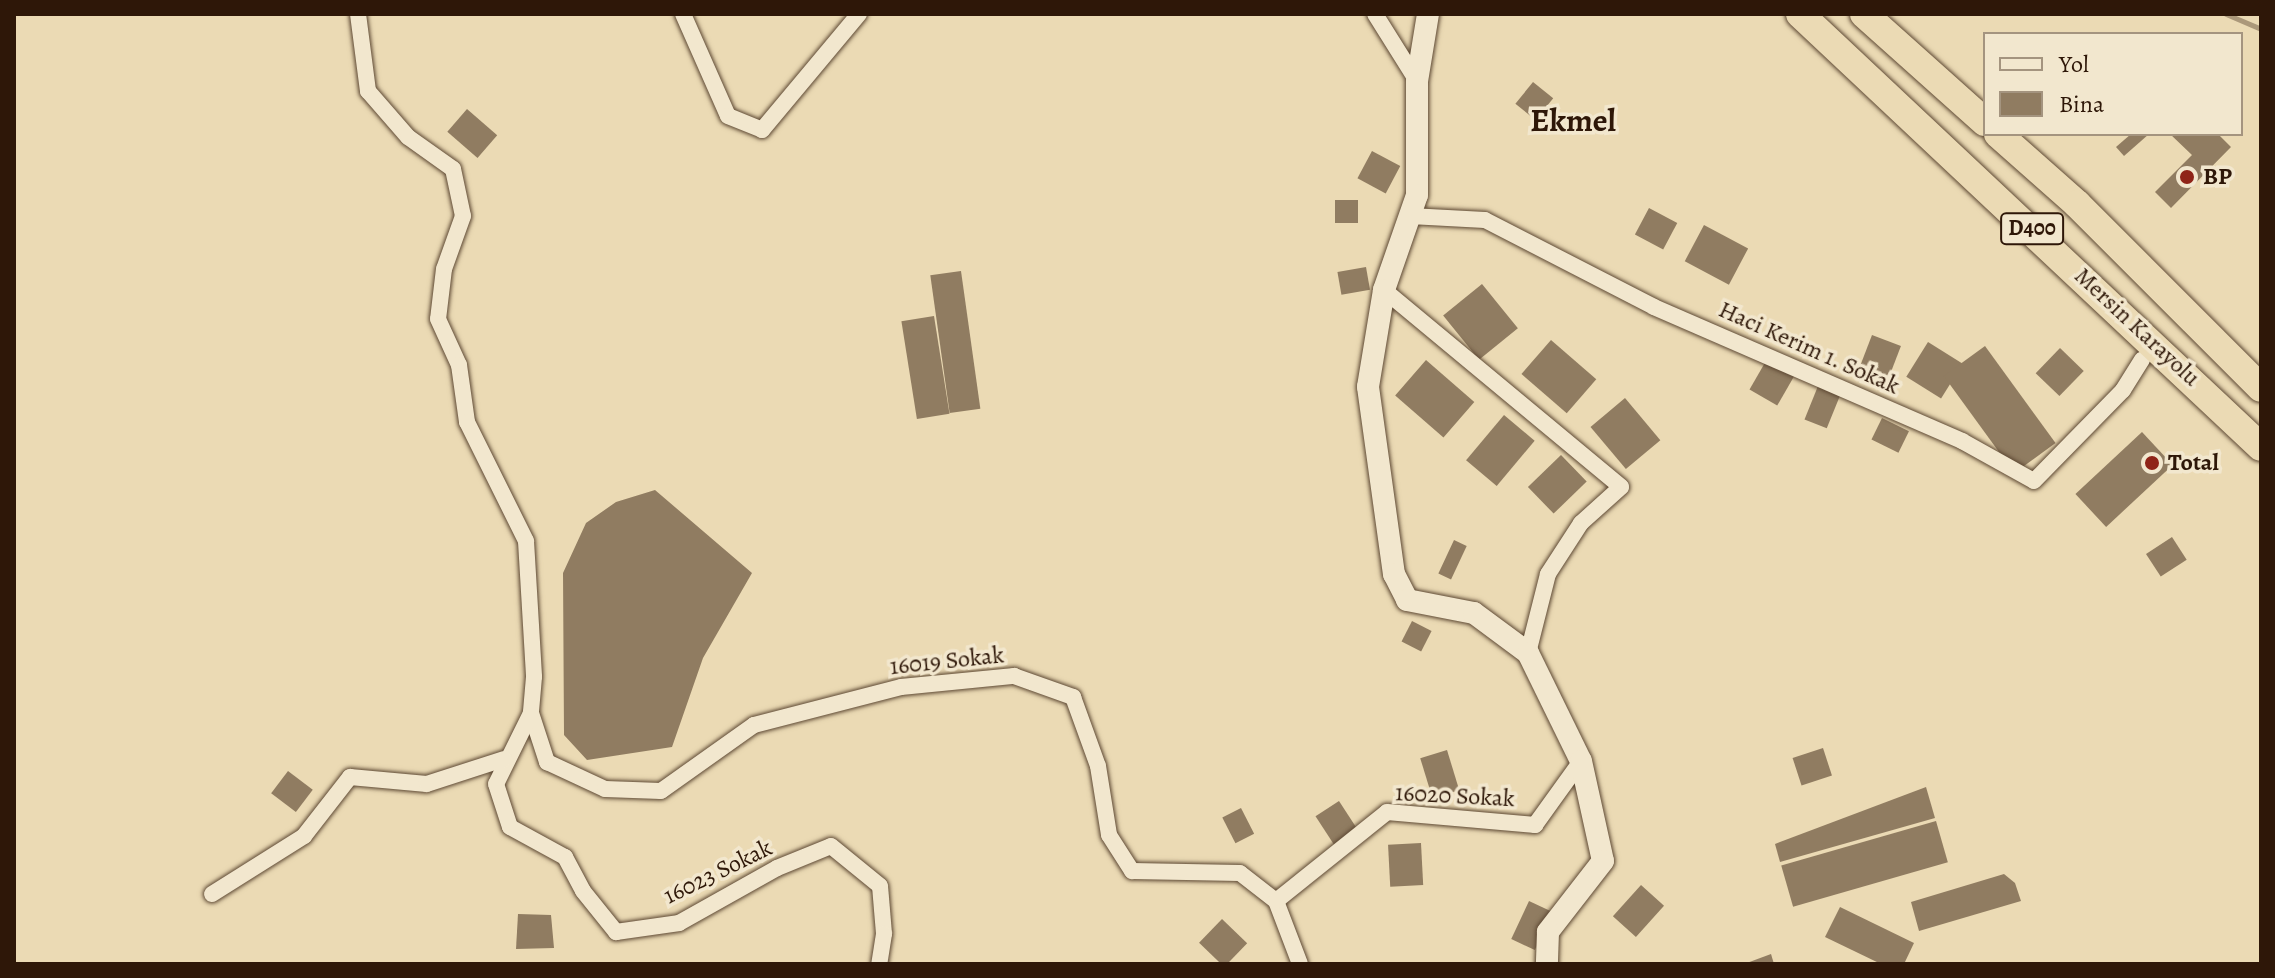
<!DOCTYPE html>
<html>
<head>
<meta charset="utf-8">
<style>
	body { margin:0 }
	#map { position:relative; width:2275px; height:978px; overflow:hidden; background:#ebdab4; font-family:Alegreya,serif }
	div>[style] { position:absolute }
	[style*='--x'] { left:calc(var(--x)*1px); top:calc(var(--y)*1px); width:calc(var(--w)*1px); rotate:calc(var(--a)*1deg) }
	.stream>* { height:5px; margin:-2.5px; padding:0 2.5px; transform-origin:2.5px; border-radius:2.5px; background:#ab987a }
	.building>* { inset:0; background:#907c61; transform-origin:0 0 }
	.roads { filter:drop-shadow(0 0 2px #5d4833) drop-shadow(0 0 2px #5d4833) }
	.minor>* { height:16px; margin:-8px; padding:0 8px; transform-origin:8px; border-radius:8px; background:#f2e7ce }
	.tertiary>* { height:22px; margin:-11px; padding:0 11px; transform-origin:11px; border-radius:11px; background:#f2e7ce }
	.trunk>* { height:28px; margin:-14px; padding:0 14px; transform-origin:14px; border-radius:14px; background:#ebdab4 }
	.dots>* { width:22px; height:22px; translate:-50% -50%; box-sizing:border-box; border:4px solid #f2e7ce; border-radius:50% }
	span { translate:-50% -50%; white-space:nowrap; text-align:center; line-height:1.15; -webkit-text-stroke:7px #f2e7ce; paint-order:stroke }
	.shield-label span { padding:2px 6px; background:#f2e7ce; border:2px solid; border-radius:6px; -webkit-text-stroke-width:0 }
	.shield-label { font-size:22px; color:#2e1708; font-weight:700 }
	.poi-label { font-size:24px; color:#2e1708; font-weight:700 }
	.left { translate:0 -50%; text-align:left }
	.street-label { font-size:24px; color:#2e1708 }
	.district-label { font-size:32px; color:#2e1708; font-weight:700 }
	.frame { position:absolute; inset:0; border:16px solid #2e1708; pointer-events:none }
	.legend { position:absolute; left:1983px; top:32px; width:260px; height:104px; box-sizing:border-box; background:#f2e7ce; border:2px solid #a4947f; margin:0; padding:10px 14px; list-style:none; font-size:24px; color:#2e1708 }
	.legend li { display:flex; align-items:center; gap:16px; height:40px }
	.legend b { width:40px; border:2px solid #a4947f }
</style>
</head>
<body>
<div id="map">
	<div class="stream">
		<div style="--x:2226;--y:14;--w:38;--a:23"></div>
	</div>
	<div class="building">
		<div style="left:1533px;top:82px;width:26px;height:28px;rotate:39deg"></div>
		<div style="left:467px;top:109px;width:40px;height:30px;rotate:41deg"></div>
		<div style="clip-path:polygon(2131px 134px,2149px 134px,2124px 156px,2116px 147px)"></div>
		<div style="clip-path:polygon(2170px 134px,2218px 134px,2231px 147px,2171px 208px,2155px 192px,2192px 155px)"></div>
		<div style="left:1372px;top:151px;width:32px;height:31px;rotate:28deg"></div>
		<div style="left:1335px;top:200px;width:23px;height:23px"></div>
		<div style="left:1649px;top:208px;width:32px;height:30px;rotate:28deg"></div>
		<div style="left:1704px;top:225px;width:50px;height:41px;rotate:28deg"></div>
		<div style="left:1366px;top:267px;width:23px;height:29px;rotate:80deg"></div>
		<div style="left:961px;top:271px;width:139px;height:31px;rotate:82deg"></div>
		<div style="left:1482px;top:284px;width:57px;height:50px;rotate:51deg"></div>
		<div style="left:934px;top:316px;width:99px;height:33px;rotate:81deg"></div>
		<div style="left:1872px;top:335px;width:31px;height:34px;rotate:21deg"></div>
		<div style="left:1551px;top:340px;width:60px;height:45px;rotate:41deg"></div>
		<div style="left:1928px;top:342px;width:41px;height:41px;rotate:32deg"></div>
		<div style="left:1985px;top:346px;width:120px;height:51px;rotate:54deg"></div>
		<div style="left:2060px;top:348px;width:33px;height:35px;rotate:44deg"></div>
		<div style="left:1770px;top:354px;width:32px;height:41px;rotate:30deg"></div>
		<div style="left:1426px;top:360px;width:64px;height:47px;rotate:41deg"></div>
		<div style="left:1818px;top:386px;width:24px;height:36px;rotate:22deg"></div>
		<div style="left:1625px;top:398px;width:55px;height:45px;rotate:50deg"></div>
		<div style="left:1504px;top:415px;width:40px;height:59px;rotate:40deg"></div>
		<div style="left:1882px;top:418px;width:30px;height:24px;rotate:26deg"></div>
		<div style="left:2142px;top:432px;width:45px;height:91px;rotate:47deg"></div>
		<div style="left:1561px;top:455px;width:37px;height:46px;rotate:46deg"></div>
		<div style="clip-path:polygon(655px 490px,752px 573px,703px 658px,672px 747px,587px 760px,564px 735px,563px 573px,586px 523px,616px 502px)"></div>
		<div style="left:2172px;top:537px;width:27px;height:31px;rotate:57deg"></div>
		<div style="left:1454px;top:540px;width:14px;height:37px;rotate:25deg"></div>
		<div style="left:1412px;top:621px;width:22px;height:23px;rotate:27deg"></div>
		<div style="left:1823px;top:748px;width:29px;height:32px;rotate:72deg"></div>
		<div style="left:1447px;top:750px;width:42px;height:28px;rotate:73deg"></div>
		<div style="left:288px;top:771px;width:31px;height:28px;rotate:37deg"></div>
		<div style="clip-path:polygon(1926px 787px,1935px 818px,1780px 862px,1775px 844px)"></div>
		<div style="left:1339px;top:801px;width:35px;height:28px;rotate:57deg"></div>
		<div style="left:1241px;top:808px;width:29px;height:21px;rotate:63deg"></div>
		<div style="left:1936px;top:821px;width:43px;height:161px;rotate:74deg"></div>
		<div style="left:1421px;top:843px;width:42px;height:33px;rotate:87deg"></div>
		<div style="clip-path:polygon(2004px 874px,2015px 883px,2021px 901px,1919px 931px,1911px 902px)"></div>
		<div style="left:1641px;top:885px;width:31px;height:42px;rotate:42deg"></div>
		<div style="left:1529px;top:901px;width:26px;height:42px;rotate:25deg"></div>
		<div style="clip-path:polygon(1840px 907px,1914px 943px,1904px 964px,1881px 964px,1825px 937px)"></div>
		<div style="clip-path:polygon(518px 914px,551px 915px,554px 948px,516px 949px)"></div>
		<div style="left:1222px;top:919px;width:35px;height:33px;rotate:44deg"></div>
		<div style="clip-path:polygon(1771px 954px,1774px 964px,1744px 964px)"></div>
	</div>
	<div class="roads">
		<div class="minor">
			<div style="--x:358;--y:14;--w:78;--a:82.6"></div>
			<div style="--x:368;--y:91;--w:61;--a:49"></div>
			<div style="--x:408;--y:137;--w:55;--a:35.4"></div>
			<div style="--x:453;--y:169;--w:48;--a:78"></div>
			<div style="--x:463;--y:216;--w:56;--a:109.7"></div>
			<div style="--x:444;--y:269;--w:50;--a:96.8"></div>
			<div style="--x:438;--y:319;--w:51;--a:65.5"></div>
			<div style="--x:459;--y:365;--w:58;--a:82"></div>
			<div style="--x:467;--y:422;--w:133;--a:63.6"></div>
			<div style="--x:526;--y:541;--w:136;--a:86.6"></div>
			<div style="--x:534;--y:677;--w:36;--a:95"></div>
			<div style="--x:531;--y:713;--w:52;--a:71.9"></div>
			<div style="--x:547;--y:762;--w:64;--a:25"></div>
			<div style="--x:605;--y:789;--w:56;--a:2"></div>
			<div style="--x:661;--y:791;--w:114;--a:-35.4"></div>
			<div style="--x:754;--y:725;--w:152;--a:-14.5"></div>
			<div style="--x:901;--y:687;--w:114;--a:-5.6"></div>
			<div style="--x:1014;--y:676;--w:63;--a:19.6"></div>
			<div style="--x:1073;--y:697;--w:73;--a:70.1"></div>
			<div style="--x:1098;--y:766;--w:70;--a:80.9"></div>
			<div style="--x:1109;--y:835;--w:43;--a:57.4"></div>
			<div style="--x:1132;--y:871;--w:108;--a:1.1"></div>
			<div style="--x:1240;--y:873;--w:46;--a:37.9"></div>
			<div style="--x:1276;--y:901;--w:67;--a:69.1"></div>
			<div style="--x:683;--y:14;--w:111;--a:66.2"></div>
			<div style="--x:728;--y:116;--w:37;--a:22"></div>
			<div style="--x:762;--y:130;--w:151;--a:-50.1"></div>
			<div style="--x:1375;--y:14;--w:79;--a:57.9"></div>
			<div style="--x:1410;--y:216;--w:75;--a:3.1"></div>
			<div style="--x:1485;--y:220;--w:190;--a:27.2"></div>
			<div style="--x:1654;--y:307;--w:336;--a:23.5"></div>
			<div style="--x:1962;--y:441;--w:82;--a:29.1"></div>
			<div style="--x:2034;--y:481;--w:127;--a:-45.6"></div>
			<div style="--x:2123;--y:390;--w:36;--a:-58"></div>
			<div style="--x:1384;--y:290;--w:308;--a:39.7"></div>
			<div style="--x:1621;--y:487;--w:54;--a:138"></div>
			<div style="--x:1581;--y:523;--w:61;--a:122.9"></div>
			<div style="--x:1548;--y:574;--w:81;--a:104.2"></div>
			<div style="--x:531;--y:713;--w:79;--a:116.2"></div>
			<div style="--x:496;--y:784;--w:45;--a:72"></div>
			<div style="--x:510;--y:827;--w:63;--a:28.6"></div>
			<div style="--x:565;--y:857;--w:38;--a:62"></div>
			<div style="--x:583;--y:891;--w:53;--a:51.2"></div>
			<div style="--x:616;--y:932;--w:64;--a:-8.1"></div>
			<div style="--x:679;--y:923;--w:112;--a:-29.3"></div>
			<div style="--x:777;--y:868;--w:58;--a:-22.2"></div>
			<div style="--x:831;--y:846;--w:63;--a:39.2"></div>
			<div style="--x:880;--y:886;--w:48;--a:85.2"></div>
			<div style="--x:884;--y:934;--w:30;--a:99"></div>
			<div style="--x:212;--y:894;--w:109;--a:-32.2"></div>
			<div style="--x:304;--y:836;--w:75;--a:-52.1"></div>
			<div style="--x:350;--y:777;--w:77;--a:5.2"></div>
			<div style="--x:427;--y:784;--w:81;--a:-18"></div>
			<div style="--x:1276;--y:901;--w:142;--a:-38.7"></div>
			<div style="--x:1387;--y:812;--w:149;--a:5"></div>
			<div style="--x:1535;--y:825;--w:79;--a:-54.3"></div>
		</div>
		<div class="tertiary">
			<div style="--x:1428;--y:14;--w:68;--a:99.3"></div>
			<div style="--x:1417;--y:81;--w:114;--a:90"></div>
			<div style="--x:1417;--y:195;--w:101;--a:109.2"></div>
			<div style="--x:1384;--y:290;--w:98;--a:99.4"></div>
			<div style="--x:1368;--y:387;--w:189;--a:82.1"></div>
			<div style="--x:1394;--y:574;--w:29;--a:63"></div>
			<div style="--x:1407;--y:600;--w:68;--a:11"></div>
			<div style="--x:1474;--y:613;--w:67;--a:36.5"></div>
			<div style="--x:1528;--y:653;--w:120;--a:63.9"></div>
			<div style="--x:1581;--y:761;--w:102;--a:77.6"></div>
			<div style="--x:1603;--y:861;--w:90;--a:127.8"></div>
			<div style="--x:1548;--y:932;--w:32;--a:92"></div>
		</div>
		<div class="trunk">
			<div style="--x:1800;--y:14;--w:632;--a:43.21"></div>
			<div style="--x:1864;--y:14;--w:162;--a:41.8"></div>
			<div style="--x:1998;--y:134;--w:106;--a:41.5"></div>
			<div style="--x:2077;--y:204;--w:260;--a:45"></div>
		</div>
	</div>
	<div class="dots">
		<div style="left:2187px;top:177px;background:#8f2418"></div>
		<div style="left:2152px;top:463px;background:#8f2418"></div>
	</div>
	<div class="shield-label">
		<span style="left:2032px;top:229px">D400</span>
	</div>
	<div class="poi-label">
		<span class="left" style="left:2203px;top:177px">BP</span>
		<span class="left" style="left:2168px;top:463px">Total</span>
	</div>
	<div class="street-label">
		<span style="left:2137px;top:327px;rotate:43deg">Mersin Karayolu</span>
		<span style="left:1809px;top:348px;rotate:24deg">Haci Kerim 1. Sokak</span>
		<span style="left:947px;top:661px;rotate:-6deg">16019 Sokak</span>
		<span style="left:1455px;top:796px;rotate:3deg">16020 Sokak</span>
		<span style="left:718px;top:872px;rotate:-26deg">16023 Sokak</span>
	</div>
	<div class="district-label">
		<span style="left:1573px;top:120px">Ekmel</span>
	</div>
	<div class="frame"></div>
	<ul class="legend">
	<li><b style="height:10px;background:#f2e7ce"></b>Yol</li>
	<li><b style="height:22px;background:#907c61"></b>Bina</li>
	</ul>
</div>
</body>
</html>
